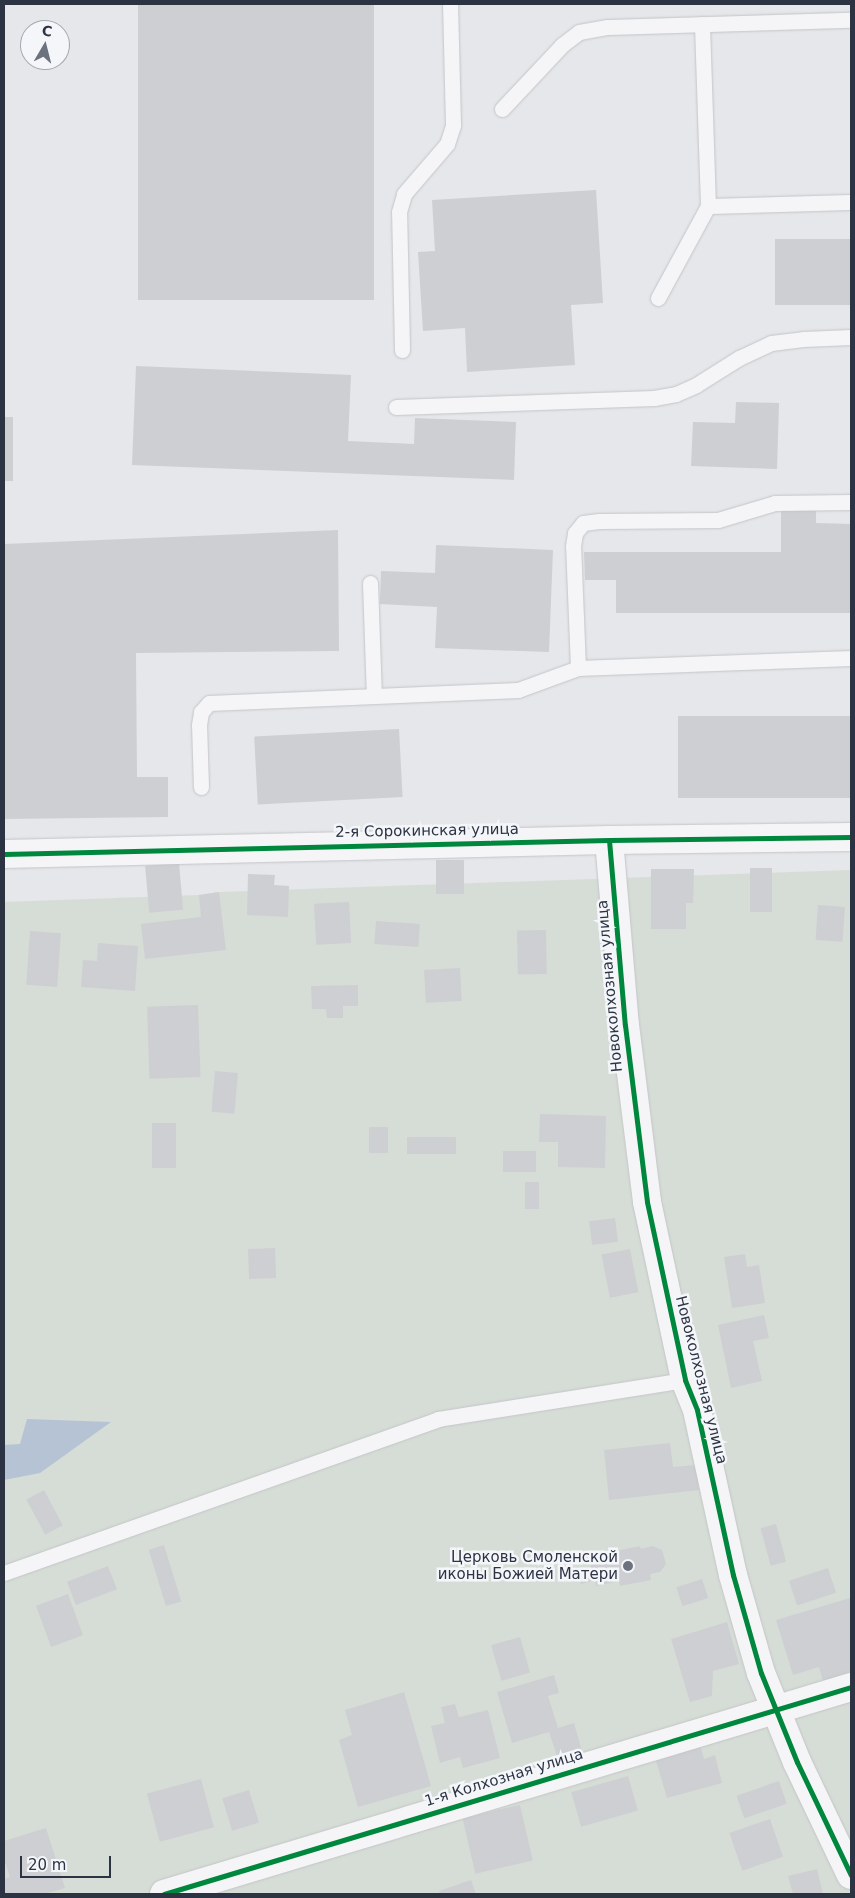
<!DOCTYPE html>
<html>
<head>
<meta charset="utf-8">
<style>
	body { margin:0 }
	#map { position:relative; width:855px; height:1898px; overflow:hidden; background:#e5e7ea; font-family:"DejaVu Sans",sans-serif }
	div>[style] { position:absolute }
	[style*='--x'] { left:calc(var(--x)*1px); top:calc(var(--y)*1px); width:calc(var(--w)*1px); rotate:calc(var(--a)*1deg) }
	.green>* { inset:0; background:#d6ddd6 }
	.water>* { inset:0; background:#b5c3d4 }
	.building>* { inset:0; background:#cecfd2; transform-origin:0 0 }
	.roads { filter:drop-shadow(0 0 1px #c3c5c8) drop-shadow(0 0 1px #c3c5c8) }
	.service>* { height:15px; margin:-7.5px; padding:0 7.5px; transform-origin:7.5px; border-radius:7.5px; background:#f5f5f7 }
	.minor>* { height:28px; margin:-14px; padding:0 14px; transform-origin:14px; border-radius:14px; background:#f5f5f7 }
	.cycleway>* { height:5px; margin:-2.5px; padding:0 2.5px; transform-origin:2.5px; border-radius:2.5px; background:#00873e }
	.dots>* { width:14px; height:14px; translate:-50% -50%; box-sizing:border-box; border:2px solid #f4f6f9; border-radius:50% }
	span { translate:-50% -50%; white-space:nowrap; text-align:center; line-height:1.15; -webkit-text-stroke:5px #f4f6f9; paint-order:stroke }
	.street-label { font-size:15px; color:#2c3444 }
	.poi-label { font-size:15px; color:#2c3444 }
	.right { translate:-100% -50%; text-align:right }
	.frame { position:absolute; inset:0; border:5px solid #2c3444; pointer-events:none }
	.north { position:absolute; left:20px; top:20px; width:50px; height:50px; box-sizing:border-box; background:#f4f6f9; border:1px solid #a4a8b1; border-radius:50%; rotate:8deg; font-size:14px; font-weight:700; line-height:20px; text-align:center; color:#2c3444 }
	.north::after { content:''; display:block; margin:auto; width:18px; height:22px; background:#6d737e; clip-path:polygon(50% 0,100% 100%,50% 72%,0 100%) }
	.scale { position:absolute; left:20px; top:1856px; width:91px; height:22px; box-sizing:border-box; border:2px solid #2c3444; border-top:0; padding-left:6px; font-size:15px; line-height:18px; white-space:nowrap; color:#2c3444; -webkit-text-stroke:4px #f4f6f9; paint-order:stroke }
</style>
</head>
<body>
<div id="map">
	<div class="green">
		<div style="clip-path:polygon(851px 870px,851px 1894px,4px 1894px,4px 902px,199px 895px,219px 892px)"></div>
	</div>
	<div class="water">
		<div style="clip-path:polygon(27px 1419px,111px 1422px,40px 1473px,4px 1480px,4px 1445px,20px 1444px)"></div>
	</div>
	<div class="building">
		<div style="left:138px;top:4px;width:236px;height:296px"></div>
		<div style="clip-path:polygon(596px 190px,603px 303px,571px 305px,575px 365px,467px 372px,465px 328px,423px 331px,418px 252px,435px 251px,432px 200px)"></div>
		<div style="left:851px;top:239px;width:66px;height:76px;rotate:90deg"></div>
		<div style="clip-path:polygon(136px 366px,351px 375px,348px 441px,414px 444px,415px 418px,516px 422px,514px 480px,132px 465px)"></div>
		<div style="clip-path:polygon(736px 402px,779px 403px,777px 469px,691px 466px,693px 422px,735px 423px)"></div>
		<div style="left:4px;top:417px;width:9px;height:64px"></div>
		<div style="clip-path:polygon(781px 508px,816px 508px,816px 523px,851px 524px,851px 613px,616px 613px,616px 580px,585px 580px,584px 552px,781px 552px)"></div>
		<div style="clip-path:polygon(338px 530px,339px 651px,136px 653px,137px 777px,168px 777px,168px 817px,4px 819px,4px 544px)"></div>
		<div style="clip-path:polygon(436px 545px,553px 550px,549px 652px,435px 648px,437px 607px,380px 604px,381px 571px,435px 573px)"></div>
		<div style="left:851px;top:716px;width:82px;height:173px;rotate:90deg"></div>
		<div style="left:399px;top:729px;width:68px;height:145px;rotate:87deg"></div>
		<div style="left:436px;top:860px;width:28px;height:34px"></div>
		<div style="left:179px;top:863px;width:47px;height:34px;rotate:85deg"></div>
		<div style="left:750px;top:868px;width:22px;height:44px"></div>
		<div style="clip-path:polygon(651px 869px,694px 869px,693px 903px,686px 903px,686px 929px,651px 929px)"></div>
		<div style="clip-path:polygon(248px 874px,275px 875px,274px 885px,289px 886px,288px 917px,247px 915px)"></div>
		<div style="clip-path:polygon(219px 892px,226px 950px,145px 959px,141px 924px,201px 917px,199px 895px)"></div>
		<div style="left:349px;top:902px;width:41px;height:35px;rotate:87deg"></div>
		<div style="left:818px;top:905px;width:27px;height:35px;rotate:4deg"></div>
		<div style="left:376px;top:921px;width:44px;height:23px;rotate:4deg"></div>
		<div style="left:546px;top:930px;width:44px;height:29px;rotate:89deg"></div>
		<div style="left:30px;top:931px;width:31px;height:54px;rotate:4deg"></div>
		<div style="clip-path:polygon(98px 943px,138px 946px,135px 991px,81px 987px,83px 960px,97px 961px)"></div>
		<div style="left:460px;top:968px;width:33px;height:36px;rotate:87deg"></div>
		<div style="clip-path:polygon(358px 985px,358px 1006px,343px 1006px,343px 1018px,327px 1018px,326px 1009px,312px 1009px,311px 986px)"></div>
		<div style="left:198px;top:1005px;width:72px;height:51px;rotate:88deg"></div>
		<div style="left:215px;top:1071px;width:23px;height:41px;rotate:5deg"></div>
		<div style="clip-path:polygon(540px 1114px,606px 1116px,605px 1168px,558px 1167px,558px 1142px,539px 1142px)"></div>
		<div style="left:152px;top:1123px;width:24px;height:45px"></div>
		<div style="left:369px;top:1127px;width:19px;height:26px"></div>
		<div style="left:407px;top:1137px;width:49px;height:17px"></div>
		<div style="left:536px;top:1151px;width:21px;height:33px;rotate:90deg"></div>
		<div style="left:525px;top:1182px;width:14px;height:27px"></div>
		<div style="left:615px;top:1218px;width:24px;height:26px;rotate:83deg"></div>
		<div style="left:275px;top:1248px;width:30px;height:27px;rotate:88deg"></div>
		<div style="left:630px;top:1249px;width:44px;height:29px;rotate:79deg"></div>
		<div style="clip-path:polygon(745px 1254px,747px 1267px,759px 1265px,765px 1303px,732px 1308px,724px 1257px)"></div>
		<div style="clip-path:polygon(764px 1315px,769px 1338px,753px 1341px,762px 1381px,731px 1388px,718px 1325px)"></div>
		<div style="clip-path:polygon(670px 1443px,673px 1467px,696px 1465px,699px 1490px,609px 1500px,604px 1450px)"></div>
		<div style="left:44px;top:1490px;width:40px;height:20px;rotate:62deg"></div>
		<div style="left:776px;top:1524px;width:39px;height:16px;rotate:75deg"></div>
		<div style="left:164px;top:1545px;width:59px;height:16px;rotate:73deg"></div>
		<div style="clip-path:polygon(640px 1546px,641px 1549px,653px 1546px,662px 1550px,666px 1564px,660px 1572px,650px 1574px,651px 1580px,620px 1586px,619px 1581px,596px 1586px,595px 1580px,581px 1584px,578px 1570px,591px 1568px,590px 1561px,611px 1557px,611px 1552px)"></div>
		<div style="left:108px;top:1566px;width:25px;height:44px;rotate:69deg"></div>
		<div style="left:828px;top:1568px;width:26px;height:41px;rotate:72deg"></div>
		<div style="left:702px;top:1579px;width:20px;height:27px;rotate:72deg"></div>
		<div style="left:68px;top:1594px;width:44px;height:34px;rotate:70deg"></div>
		<div style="clip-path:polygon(850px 1598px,851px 1672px,823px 1681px,819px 1667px,793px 1675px,776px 1620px)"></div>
		<div style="clip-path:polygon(727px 1622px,739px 1664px,713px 1671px,712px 1696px,690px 1702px,671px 1639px)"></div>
		<div style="left:520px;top:1637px;width:37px;height:30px;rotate:74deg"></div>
		<div style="clip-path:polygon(554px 1675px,559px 1693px,548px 1696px,558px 1728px,574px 1723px,582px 1751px,558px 1759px,549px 1732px,512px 1743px,497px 1692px)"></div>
		<div style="clip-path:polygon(404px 1692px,431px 1786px,358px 1807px,339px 1740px,352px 1735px,345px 1710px)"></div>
		<div style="clip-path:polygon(455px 1704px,459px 1717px,488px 1710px,500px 1758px,463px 1768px,460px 1757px,440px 1763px,431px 1726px,445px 1723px,441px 1707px)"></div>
		<div style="clip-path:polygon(699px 1741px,704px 1759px,715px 1755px,722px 1783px,667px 1798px,654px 1754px)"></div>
		<div style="left:628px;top:1776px;width:36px;height:59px;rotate:74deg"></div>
		<div style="left:201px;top:1779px;width:50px;height:56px;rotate:75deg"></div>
		<div style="left:779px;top:1781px;width:24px;height:45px;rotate:71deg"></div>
		<div style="left:249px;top:1790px;width:34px;height:28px;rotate:73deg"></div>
		<div style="left:520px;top:1805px;width:57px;height:59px;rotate:77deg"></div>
		<div style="left:770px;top:1819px;width:40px;height:43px;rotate:71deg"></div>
		<div style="clip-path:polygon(46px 1828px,65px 1888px,44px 1894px,4px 1894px,4px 1879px,10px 1877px,4px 1859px,4px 1841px)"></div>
		<div style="clip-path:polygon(817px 1869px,823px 1894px,793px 1894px,788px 1876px)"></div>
		<div style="clip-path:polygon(471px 1880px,476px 1894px,440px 1894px,439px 1891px)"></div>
	</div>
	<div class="roads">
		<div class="service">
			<div style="--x:502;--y:109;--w:88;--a:-46.8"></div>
			<div style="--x:562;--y:45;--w:21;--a:-37"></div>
			<div style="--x:579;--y:32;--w:29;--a:-10"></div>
			<div style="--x:608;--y:27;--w:243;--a:-1.7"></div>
			<div style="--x:708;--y:206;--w:143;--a:-1.6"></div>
			<div style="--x:658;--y:298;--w:105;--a:-61.5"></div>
			<div style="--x:708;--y:206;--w:182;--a:-91.9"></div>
			<div style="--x:402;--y:350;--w:138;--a:-91.2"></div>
			<div style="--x:399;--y:212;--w:19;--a:-74"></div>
			<div style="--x:404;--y:194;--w:66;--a:-49.3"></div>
			<div style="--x:447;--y:144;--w:20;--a:-72"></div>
			<div style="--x:453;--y:125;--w:121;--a:-91.4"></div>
			<div style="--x:396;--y:407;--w:258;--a:-2"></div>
			<div style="--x:654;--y:398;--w:22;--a:-10"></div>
			<div style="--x:676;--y:394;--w:22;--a:-24"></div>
			<div style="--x:696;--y:385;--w:51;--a:-32.1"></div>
			<div style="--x:739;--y:358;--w:35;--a:-25"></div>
			<div style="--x:771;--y:343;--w:32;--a:-7"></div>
			<div style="--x:803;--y:339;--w:48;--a:-2.4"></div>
			<div style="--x:370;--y:583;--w:112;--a:88"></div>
			<div style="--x:578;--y:668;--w:122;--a:-92.3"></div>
			<div style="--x:573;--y:546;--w:13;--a:-81"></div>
			<div style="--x:575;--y:533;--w:13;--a:-51"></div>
			<div style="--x:583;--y:523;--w:16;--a:-7"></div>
			<div style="--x:599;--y:521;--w:119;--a:-0.5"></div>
			<div style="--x:718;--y:520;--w:59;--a:-16.6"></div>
			<div style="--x:775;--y:503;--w:76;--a:-0.8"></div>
			<div style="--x:201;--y:787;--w:62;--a:-91.8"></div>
			<div style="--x:199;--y:725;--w:13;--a:-81"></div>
			<div style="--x:201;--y:712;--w:12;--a:-48"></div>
			<div style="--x:209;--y:703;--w:309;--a:-2.4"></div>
			<div style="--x:518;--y:690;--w:64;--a:-20.1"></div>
			<div style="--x:578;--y:668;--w:273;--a:-2.1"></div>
			<div style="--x:4;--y:1573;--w:461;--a:-19.5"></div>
			<div style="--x:438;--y:1419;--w:250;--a:-9"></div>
		</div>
		<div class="minor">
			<div style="--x:609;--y:840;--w:186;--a:85.1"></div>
			<div style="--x:625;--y:1025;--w:178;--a:82.9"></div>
			<div style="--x:647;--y:1202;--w:182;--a:77.9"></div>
			<div style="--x:685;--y:1380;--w:32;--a:68"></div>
			<div style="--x:697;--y:1410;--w:169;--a:77.7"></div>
			<div style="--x:733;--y:1575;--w:102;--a:74.1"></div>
			<div style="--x:761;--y:1673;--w:96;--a:68"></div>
			<div style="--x:797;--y:1762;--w:125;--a:64.5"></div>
			<div style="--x:4;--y:854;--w:605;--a:-1.33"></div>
			<div style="--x:609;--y:840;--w:242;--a:-0.7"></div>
			<div style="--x:164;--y:1894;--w:718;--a:-16.77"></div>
		</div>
	</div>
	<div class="cycleway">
		<div style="--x:609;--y:840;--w:186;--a:85.1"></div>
		<div style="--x:625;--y:1025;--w:178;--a:82.9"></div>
		<div style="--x:647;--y:1202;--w:182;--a:77.9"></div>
		<div style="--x:685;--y:1380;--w:32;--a:68"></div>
		<div style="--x:697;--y:1410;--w:169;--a:77.7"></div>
		<div style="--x:733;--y:1575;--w:102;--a:74.1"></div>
		<div style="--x:761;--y:1673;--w:96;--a:68"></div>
		<div style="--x:797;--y:1762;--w:125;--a:64.5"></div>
		<div style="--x:4;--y:854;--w:605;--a:-1.33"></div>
		<div style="--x:609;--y:840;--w:242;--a:-0.7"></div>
		<div style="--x:164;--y:1894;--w:718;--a:-16.77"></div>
	</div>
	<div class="dots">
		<div style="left:628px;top:1566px;background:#6d737e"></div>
	</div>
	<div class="street-label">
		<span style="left:427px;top:831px;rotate:-1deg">2-я Сорокинская улица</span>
		<span style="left:610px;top:986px;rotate:-95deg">Новоколхозная улица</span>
		<span style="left:701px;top:1380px;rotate:76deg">Новоколхозная улица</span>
		<span style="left:504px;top:1778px;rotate:-17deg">1-я Колхозная улица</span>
	</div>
	<div class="poi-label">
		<span class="right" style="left:618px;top:1566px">Церковь Смоленской<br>иконы Божией Матери</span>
	</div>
	<div class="frame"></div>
	<div class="north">С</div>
	<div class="scale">20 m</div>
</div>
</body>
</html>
